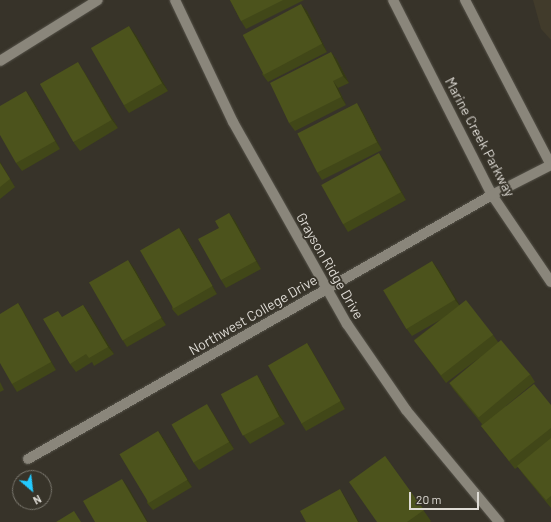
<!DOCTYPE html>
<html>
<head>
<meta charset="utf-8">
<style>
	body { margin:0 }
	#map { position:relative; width:551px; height:522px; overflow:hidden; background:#373329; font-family:Barlow,sans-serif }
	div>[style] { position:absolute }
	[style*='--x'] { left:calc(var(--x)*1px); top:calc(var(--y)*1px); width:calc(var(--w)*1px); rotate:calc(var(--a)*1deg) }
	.built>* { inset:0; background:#413b2b }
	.roads { filter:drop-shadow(0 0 1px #545148) drop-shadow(0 0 1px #545148) }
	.minor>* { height:10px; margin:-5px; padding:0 5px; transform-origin:5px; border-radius:5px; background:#8a867b }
	.secondary>* { height:10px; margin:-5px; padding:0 5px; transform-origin:5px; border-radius:5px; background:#8a867b }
	.wall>* { inset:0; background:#414718 }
	.shaded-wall>* { inset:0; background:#353a14 }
	.building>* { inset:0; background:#4c531c; transform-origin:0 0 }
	span { translate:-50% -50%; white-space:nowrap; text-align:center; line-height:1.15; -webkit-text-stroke:3.5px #373329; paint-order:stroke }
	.street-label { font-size:14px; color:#dfdcd6 }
	.north { position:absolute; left:12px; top:470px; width:40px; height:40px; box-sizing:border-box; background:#373329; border:1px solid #7a776e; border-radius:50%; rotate:152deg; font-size:11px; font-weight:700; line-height:16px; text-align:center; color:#dfdcd6 }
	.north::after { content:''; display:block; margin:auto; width:14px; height:18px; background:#23c9fe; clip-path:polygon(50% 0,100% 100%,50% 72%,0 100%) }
	.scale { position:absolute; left:409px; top:492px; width:70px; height:18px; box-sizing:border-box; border:2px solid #dfdcd6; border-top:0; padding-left:5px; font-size:12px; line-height:14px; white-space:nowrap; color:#dfdcd6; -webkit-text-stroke:3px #373329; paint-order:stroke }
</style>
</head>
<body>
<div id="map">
	<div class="built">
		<div style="clip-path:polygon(533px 0,551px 0,551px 40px,541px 29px)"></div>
	</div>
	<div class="roads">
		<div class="minor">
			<div style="--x:175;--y:0;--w:135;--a:64.6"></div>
			<div style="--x:233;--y:122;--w:232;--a:60.6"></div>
			<div style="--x:347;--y:324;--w:104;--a:55.5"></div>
			<div style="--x:406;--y:410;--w:146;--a:50.3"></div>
			<div style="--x:0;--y:61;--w:115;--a:-31.9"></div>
			<div style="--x:28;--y:459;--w:534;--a:-29.64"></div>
		</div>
		<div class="secondary">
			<div style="--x:393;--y:0;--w:219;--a:63.1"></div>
			<div style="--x:492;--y:195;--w:105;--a:55.9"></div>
			<div style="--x:465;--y:0;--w:186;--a:62.5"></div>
			<div style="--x:492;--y:195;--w:66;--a:-27"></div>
		</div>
	</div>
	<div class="wall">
		<div style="clip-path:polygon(230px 0,304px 0,246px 29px,241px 21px)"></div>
		<div style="clip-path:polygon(307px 11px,327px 52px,268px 82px,262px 74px)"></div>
		<div style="clip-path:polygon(135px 34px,168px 91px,129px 113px,124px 106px)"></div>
		<div style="clip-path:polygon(331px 52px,337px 60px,349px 83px,338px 88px,346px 105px,295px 131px,289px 123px)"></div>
		<div style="clip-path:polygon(83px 70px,118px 128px,80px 151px,74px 143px)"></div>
		<div style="clip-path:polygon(32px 99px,60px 149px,22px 171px,16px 163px)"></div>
		<div style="clip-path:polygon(362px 111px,382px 150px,322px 180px,317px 172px)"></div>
		<div style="clip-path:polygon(385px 161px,406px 200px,348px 232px,343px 224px)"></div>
		<div style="clip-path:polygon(0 162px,15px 187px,0 199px)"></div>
		<div style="clip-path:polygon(229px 213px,235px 221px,261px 269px,226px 288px,221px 280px,219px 228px)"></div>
		<div style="clip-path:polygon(179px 228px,185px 236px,217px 294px,178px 316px,172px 309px)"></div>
		<div style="clip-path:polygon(134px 268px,166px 325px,127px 347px,122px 339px)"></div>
		<div style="clip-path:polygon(438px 269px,459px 305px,493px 335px,498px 342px,530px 374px,535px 382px,506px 406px,551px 405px,551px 508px,523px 474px,518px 467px,515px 469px,487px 433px,481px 426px,482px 424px,454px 390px,449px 383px,479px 358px,446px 383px,414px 340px,440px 320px,412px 336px,406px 328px)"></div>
		<div style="clip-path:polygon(18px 303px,23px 311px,56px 370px,17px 392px,12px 384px)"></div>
		<div style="clip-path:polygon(83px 305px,89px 313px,114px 354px,94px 366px,92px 362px,76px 372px,70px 364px,63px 317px)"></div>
		<div style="clip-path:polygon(307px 343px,312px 351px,345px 409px,306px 431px,301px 423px)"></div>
		<div style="clip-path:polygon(257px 375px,262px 383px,285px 424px,250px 444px,244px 436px)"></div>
		<div style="clip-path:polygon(0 382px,4px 390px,0 392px)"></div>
		<div style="clip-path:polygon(212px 412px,234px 449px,199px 470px,193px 462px)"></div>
		<div style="clip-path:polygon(158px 431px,164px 439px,192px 487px,153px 510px,147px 503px)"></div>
		<div style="clip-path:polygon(385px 456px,431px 521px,430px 522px,377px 522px)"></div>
	</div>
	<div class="shaded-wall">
		<div style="clip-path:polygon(301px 4px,307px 11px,327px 52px,322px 44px)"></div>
		<div style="clip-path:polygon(129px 26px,135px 34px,168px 91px,162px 83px)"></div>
		<div style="clip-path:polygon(331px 52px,337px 60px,349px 83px,343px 76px)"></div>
		<div style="clip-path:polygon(78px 62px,83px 70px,118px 128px,112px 120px)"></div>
		<div style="clip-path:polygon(333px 81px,338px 88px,346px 105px,341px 97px)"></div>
		<div style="clip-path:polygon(26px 91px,32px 99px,60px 149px,55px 141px)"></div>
		<div style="clip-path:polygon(357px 103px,362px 111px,382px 150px,377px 142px)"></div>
		<div style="clip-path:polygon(379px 153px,385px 161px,406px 200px,401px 192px)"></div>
		<div style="clip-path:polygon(0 162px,15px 187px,0 163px)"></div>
		<div style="clip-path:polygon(229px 213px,235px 221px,261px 269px,256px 261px)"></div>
		<div style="clip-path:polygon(179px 228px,185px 236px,217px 294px,212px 286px)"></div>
		<div style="clip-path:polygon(128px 260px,134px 268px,166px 325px,161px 318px)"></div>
		<div style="clip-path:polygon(432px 261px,438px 269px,461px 307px,455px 300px)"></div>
		<div style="clip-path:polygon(18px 303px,23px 311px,56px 370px,51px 362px)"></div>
		<div style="clip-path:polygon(83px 305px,89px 313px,114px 354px,108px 347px)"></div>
		<div style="clip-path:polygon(307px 343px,312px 351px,345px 409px,340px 401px)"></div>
		<div style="clip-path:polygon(257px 375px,262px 383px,285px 424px,279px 416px)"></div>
		<div style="clip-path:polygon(207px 404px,212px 412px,234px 449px,229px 442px)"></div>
		<div style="clip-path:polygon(158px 431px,164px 439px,192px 487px,187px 480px)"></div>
		<div style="clip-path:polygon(122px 479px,128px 487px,148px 522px,147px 522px)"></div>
		<div style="clip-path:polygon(340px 489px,347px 500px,359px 522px,358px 522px)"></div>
	</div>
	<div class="building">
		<div style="clip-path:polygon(230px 0,283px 0,241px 21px)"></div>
		<div style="left:301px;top:4px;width:45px;height:66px;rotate:62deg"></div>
		<div style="left:129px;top:26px;width:66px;height:44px;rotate:60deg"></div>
		<div style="clip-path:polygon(331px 52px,343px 76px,333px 81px,341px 97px,289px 123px,270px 83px)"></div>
		<div style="left:78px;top:62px;width:67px;height:44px;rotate:60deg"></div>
		<div style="clip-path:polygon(26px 91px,55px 141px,16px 163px,0 135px,0 106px)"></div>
		<div style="left:357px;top:103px;width:44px;height:67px;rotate:63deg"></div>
		<div style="left:379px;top:153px;width:45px;height:66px;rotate:61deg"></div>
		<div style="clip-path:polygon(0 163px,10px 179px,0 187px)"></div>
		<div style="clip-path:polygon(229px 213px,256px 261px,221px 280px,198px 239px,219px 228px,215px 221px)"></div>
		<div style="left:179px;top:228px;width:67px;height:45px;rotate:60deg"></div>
		<div style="left:128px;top:260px;width:67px;height:45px;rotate:60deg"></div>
		<div style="left:432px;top:261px;width:45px;height:57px;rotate:59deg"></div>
		<div style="left:466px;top:300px;width:44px;height:66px;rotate:52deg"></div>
		<div style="clip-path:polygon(18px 303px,51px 362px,12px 384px,0 363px,0 314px)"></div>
		<div style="clip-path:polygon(83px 305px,108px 347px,89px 358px,86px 354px,70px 364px,43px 319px,58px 311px,62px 317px)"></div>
		<div style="left:501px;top:340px;width:45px;height:67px;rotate:50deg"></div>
		<div style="left:307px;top:343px;width:67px;height:45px;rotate:60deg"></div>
		<div style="left:257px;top:375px;width:47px;height:41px;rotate:62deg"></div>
		<div style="clip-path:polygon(534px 384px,551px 405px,551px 428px,509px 461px,481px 426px)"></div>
		<div style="left:207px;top:404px;width:44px;height:41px;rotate:60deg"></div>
		<div style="left:158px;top:431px;width:57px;height:45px;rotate:59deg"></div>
		<div style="clip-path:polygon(551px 438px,551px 496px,546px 500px,517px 466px)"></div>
		<div style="clip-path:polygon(385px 456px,424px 510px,407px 522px,377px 522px,349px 482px)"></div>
		<div style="clip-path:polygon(122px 479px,147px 522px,95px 522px,83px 501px)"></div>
		<div style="clip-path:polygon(340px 489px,358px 522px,306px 522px,300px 511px)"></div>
		<div style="clip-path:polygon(74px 511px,81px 522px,56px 522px)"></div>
	</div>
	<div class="street-label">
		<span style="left:480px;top:137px;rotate:62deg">Marine Creek Parkway</span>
		<span style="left:330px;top:266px;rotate:60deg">Grayson Ridge Drive</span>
		<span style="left:253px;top:315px;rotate:-30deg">Northwest College Drive</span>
	</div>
	<div class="north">N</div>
	<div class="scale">20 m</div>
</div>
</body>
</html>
